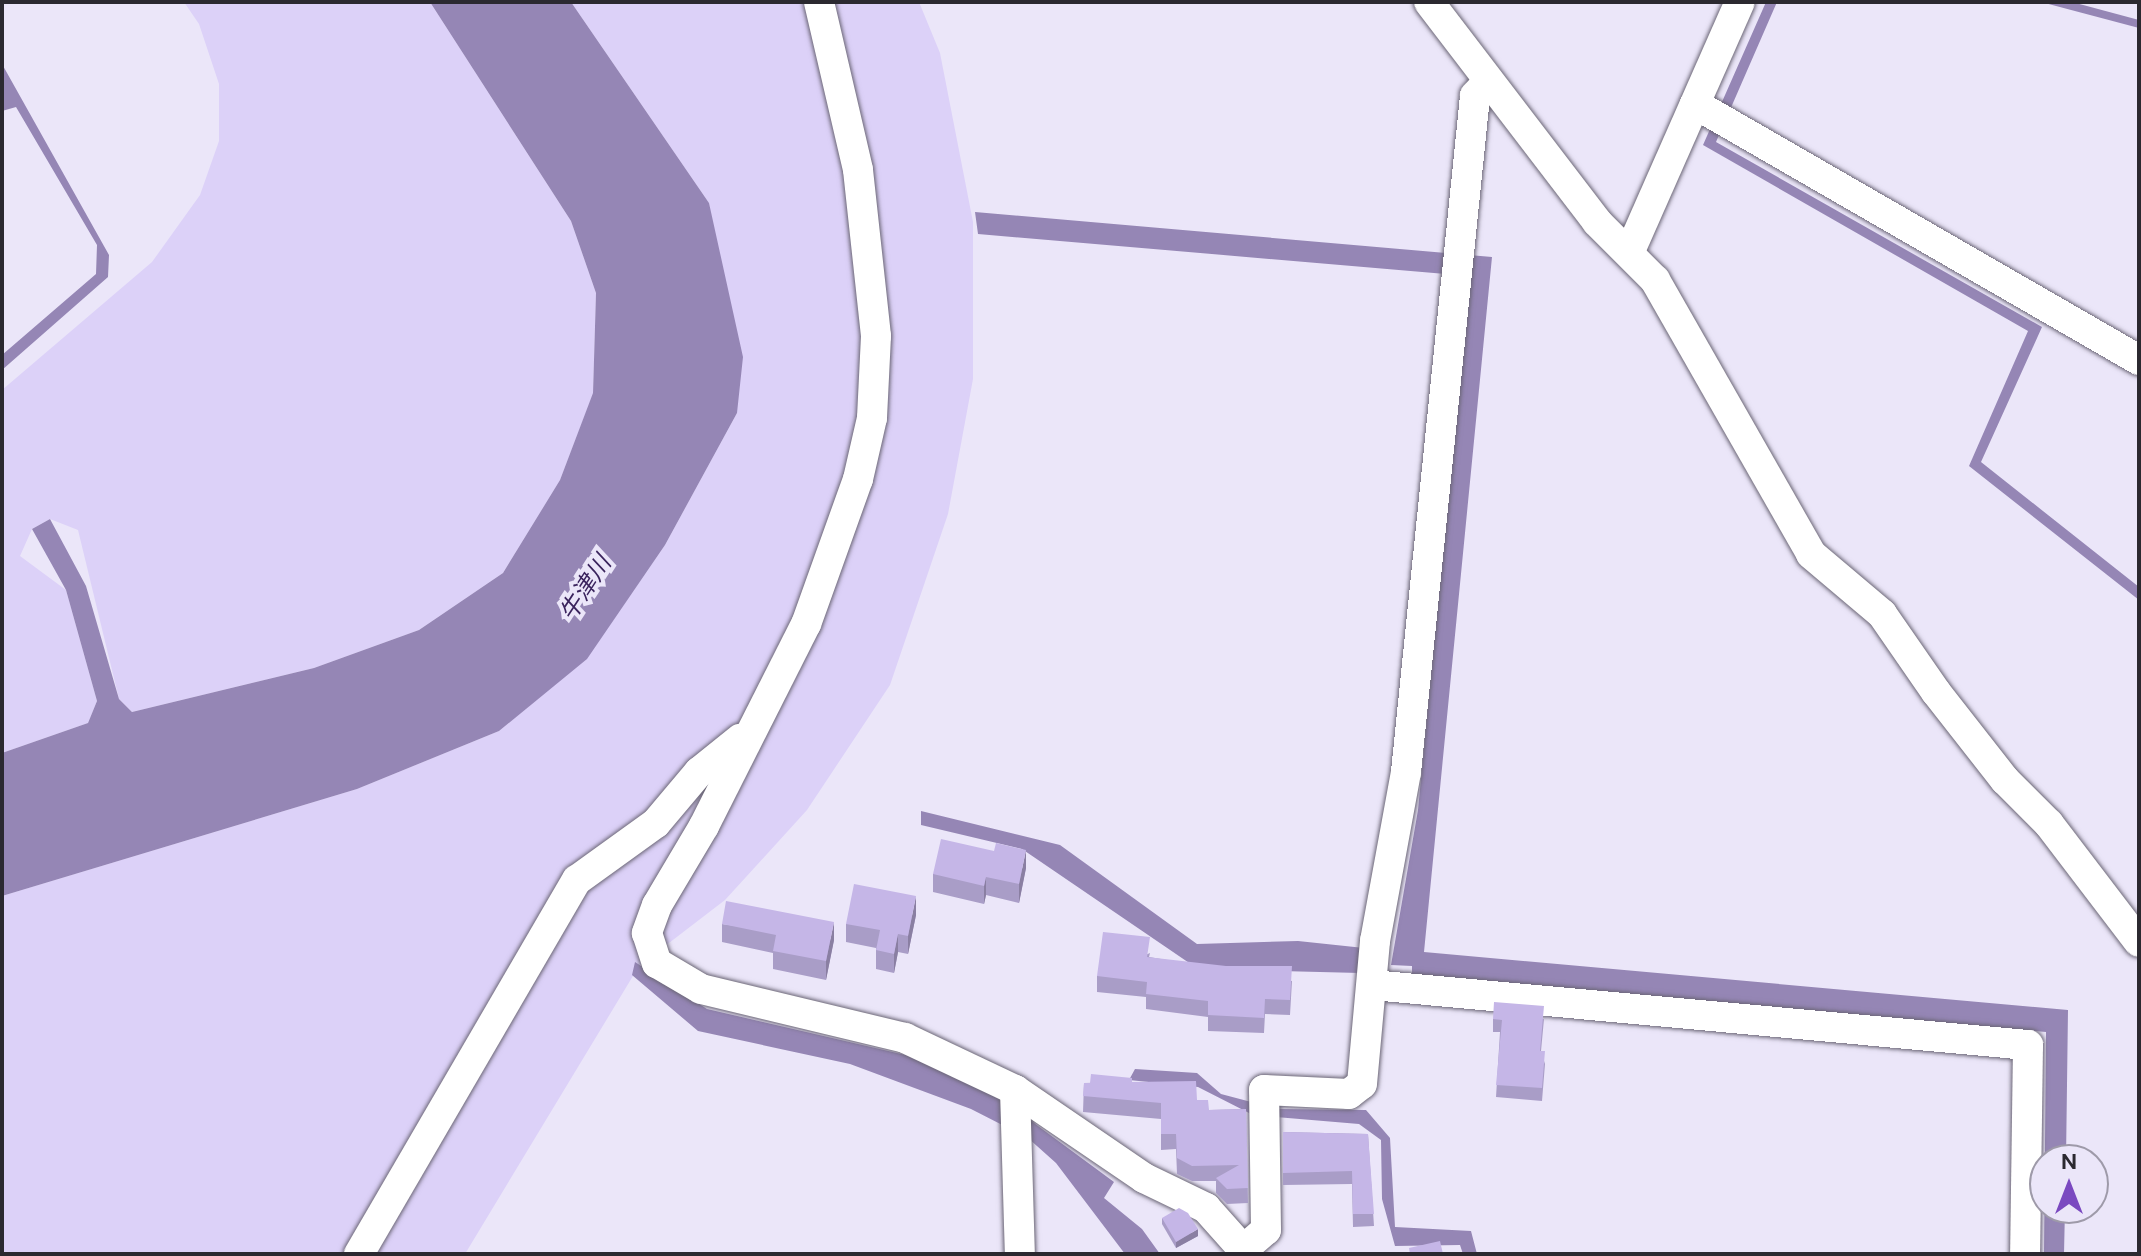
<!DOCTYPE html>
<html>
<head>
<meta charset="utf-8">
<style>
	body { margin:0 }
	#map { position:relative; width:2141px; height:1256px; overflow:hidden; background:#ebe6f9; font-family:"DM Sans","Noto Sans JP",sans-serif }
	div>[style] { position:absolute }
	[style*='--x'] { left:calc(var(--x)*1px); top:calc(var(--y)*1px); width:calc(var(--w)*1px); rotate:calc(var(--a)*1deg) }
	.green>* { inset:0; background:#dcd1f8 }
	.water>* { inset:0; background:#9586b5 }
	.roads { filter:drop-shadow(0 0 2px #6b6676) drop-shadow(0 0 2px #6b6676) }
	.minor>* { height:30px; margin:-15px; padding:0 15px; transform-origin:15px; border-radius:15px; background:#fff }
	.wall>* { inset:0; background:#a99dc7 }
	.shaded-wall>* { inset:0; background:#8a7fa2 }
	.building>* { inset:0; background:#c5b6e7 }
	span { translate:-50% -50%; white-space:nowrap; text-align:center; line-height:1.15; -webkit-text-stroke:8px #ebe6f9; paint-order:stroke }
	.water-label { font-size:24px; color:#3a235d; font-style:italic }
	.frame { position:absolute; inset:0; border:4px solid #2b2930; pointer-events:none }
	.north { position:absolute; left:2029px; top:1144px; width:80px; height:80px; box-sizing:border-box; background:#ebe6f9; border:2px solid #9e9aa9; border-radius:50%; rotate:0deg; font-size:22px; font-weight:700; line-height:32px; text-align:center; color:#2b2930 }
	.north::after { content:''; display:block; margin:auto; width:28px; height:36px; background:#7a49c0; clip-path:polygon(50% 0,100% 100%,50% 72%,0 100%) }
</style>
</head>
<body>
<div id="map">
	<div class="green">
		<div style="clip-path:polygon(184px 2px,430px 2px,571px 221px,596px 293px,593px 394px,560px 480px,503px 573px,419px 630px,314px 668px,132px 712px,119px 699px,78px 530px,50px 519px,32px 529px,20px 556px,66px 590px,97px 701px,88px 723px,2px 753px,2px 390px,152px 262px,200px 195px,219px 141px,219px 84px,199px 24px)"></div>
		<div style="clip-path:polygon(571px 2px,919px 2px,940px 53px,973px 222px,973px 379px,948px 514px,890px 685px,807px 810px,725px 900px,639px 966px,465px 1254px,2px 1254px,2px 896px,357px 789px,499px 731px,587px 658px,665px 545px,737px 413px,709px 203px)"></div>
	</div>
	<div class="water">
		<div style="clip-path:polygon(430px 2px,571px 2px,709px 203px,743px 357px,737px 413px,665px 545px,587px 659px,499px 731px,357px 789px,2px 896px,2px 753px,88px 723px,97px 701px,66px 590px,32px 529px,50px 519px,86px 586px,119px 699px,132px 712px,314px 668px,419px 630px,503px 573px,560px 480px,593px 393px,596px 293px,571px 221px)"></div>
		<div style="clip-path:polygon(1766px 2px,1777px 2px,1716px 142px,2042px 327px,1981px 462px,2139px 587px,2139px 600px,1969px 466px,2028px 331px,1703px 145px)"></div>
		<div style="clip-path:polygon(2041px 2px,2072px 2px,2139px 20px,2139px 28px)"></div>
		<div style="clip-path:polygon(2px 64px,109px 255px,108px 277px,2px 370px,2px 355px,96px 274px,97px 245px,16px 107px,2px 111px)"></div>
		<div style="clip-path:polygon(975px 212px,1492px 257px,1424px 952px,2068px 1010px,2066px 1160px,2045px 1160px,2045px 1208px,2065px 1208px,2064px 1254px,2044px 1254px,2046px 1032px,1412px 975px,1412px 966px,1391px 965px,1418px 810px,1469px 276px,978px 234px)"></div>
		<div style="clip-path:polygon(921px 811px,1060px 845px,1197px 944px,1298px 941px,1364px 948px,1360px 973px,1198px 969px,1022px 849px,921px 825px)"></div>
		<div style="clip-path:polygon(635px 962px,707px 1009px,910px 1056px,1000px 1098px,1114px 1182px,1104px 1198px,1142px 1229px,1160px 1254px,1125px 1254px,1056px 1163px,1028px 1138px,971px 1109px,850px 1064px,698px 1031px,632px 975px)"></div>
		<div style="clip-path:polygon(1135px 1069px,1197px 1073px,1221px 1094px,1278px 1109px,1366px 1110px,1390px 1138px,1395px 1227px,1471px 1231px,1477px 1254px,1463px 1254px,1460px 1245px,1395px 1246px,1382px 1199px,1381px 1140px,1359px 1124px,1253px 1115px,1198px 1087px,1129px 1080px)"></div>
	</div>
	<div class="roads">
		<div class="minor">
			<div style="--x:819;--y:2;--w:172;--a:76.9"></div>
			<div style="--x:858;--y:170;--w:167;--a:83.8"></div>
			<div style="--x:876;--y:336;--w:82;--a:92.8"></div>
			<div style="--x:872;--y:418;--w:63;--a:102.9"></div>
			<div style="--x:858;--y:479;--w:154;--a:109.7"></div>
			<div style="--x:806;--y:624;--w:226;--a:116.8"></div>
			<div style="--x:704;--y:826;--w:92;--a:120.7"></div>
			<div style="--x:657;--y:905;--w:30;--a:110"></div>
			<div style="--x:647;--y:933;--w:32;--a:72"></div>
			<div style="--x:657;--y:963;--w:51;--a:30.6"></div>
			<div style="--x:701;--y:989;--w:210;--a:13.5"></div>
			<div style="--x:905;--y:1038;--w:122;--a:25.3"></div>
			<div style="--x:1015;--y:1090;--w:156;--a:34.3"></div>
			<div style="--x:1144;--y:1178;--w:69;--a:25.8"></div>
			<div style="--x:1206;--y:1208;--w:62;--a:48.3"></div>
			<div style="--x:1429;--y:2;--w:277;--a:52.6"></div>
			<div style="--x:1597;--y:222;--w:82;--a:45"></div>
			<div style="--x:1655;--y:280;--w:315;--a:60.3"></div>
			<div style="--x:1811;--y:554;--w:93;--a:40.2"></div>
			<div style="--x:1882;--y:614;--w:95;--a:55.3"></div>
			<div style="--x:1936;--y:692;--w:112;--a:51.9"></div>
			<div style="--x:2005;--y:780;--w:62;--a:45"></div>
			<div style="--x:2049;--y:824;--w:148;--a:52.7"></div>
			<div style="--x:1695;--y:104;--w:513;--a:29.97"></div>
			<div style="--x:1630;--y:251;--w:272;--a:-66.2"></div>
			<div style="--x:1372;--y:985;--w:659;--a:5.23"></div>
			<div style="--x:2028;--y:1045;--w:209;--a:90.8"></div>
			<div style="--x:1015;--y:1090;--w:164;--a:88.3"></div>
			<div style="--x:1244;--y:1249;--w:29;--a:-41"></div>
			<div style="--x:1266;--y:1230;--w:140;--a:-90.8"></div>
			<div style="--x:1264;--y:1090;--w:85;--a:2.7"></div>
			<div style="--x:1349;--y:1094;--w:16;--a:-38"></div>
			<div style="--x:1362;--y:1084;--w:144;--a:-84.8"></div>
			<div style="--x:1375;--y:941;--w:172;--a:-79.6"></div>
			<div style="--x:1406;--y:772;--w:680;--a:-84.17"></div>
			<div style="--x:1475;--y:96;--w:20;--a:-49"></div>
			<div style="--x:359;--y:1254;--w:433;--a:-59.8"></div>
			<div style="--x:577;--y:880;--w:97;--a:-35.8"></div>
			<div style="--x:656;--y:823;--w:67;--a:-49.9"></div>
			<div style="--x:699;--y:772;--w:53;--a:-38.8"></div>
		</div>
	</div>
	<div class="wall">
		<div style="clip-path:polygon(1026px 868px,1019px 903px,986px 895px,984px 904px,933px 892px,933px 874px)"></div>
		<div style="clip-path:polygon(916px 915px,908px 954px,898px 952px,894px 973px,876px 969px,876px 948px,846px 942px,846px 924px)"></div>
		<div style="clip-path:polygon(722px 924px,834px 940px,826px 980px,773px 969px,773px 953px,722px 942px)"></div>
		<div style="clip-path:polygon(1150px 953px,1149px 957px,1292px 981px,1290px 1015px,1265px 1014px,1264px 1033px,1208px 1031px,1208px 1017px,1146px 1009px,1146px 997px,1097px 992px,1097px 976px)"></div>
		<div style="clip-path:polygon(1493px 1019px,1544px 1019px,1541px 1051px,1545px 1064px,1542px 1101px,1496px 1097px,1500px 1032px,1493px 1032px)"></div>
		<div style="clip-path:polygon(1132px 1082px,1197px 1100px,1209px 1110px,1246px 1109px,1248px 1203px,1227px 1204px,1216px 1193px,1216px 1181px,1192px 1181px,1177px 1174px,1176px 1149px,1161px 1150px,1161px 1119px,1083px 1112px,1084px 1083px)"></div>
		<div style="clip-path:polygon(1283px 1132px,1368px 1134px,1374px 1226px,1353px 1227px,1352px 1184px,1283px 1185px)"></div>
		<div style="clip-path:polygon(1162px 1218px,1198px 1236px,1176px 1248px,1162px 1224px)"></div>
	</div>
	<div class="shaded-wall">
		<div style="clip-path:polygon(1026px 850px,1026px 868px,1019px 903px,1019px 884px)"></div>
		<div style="clip-path:polygon(986px 877px,986px 895px,984px 904px,984px 886px)"></div>
		<div style="clip-path:polygon(916px 896px,916px 915px,908px 954px,908px 936px)"></div>
		<div style="clip-path:polygon(834px 922px,834px 940px,826px 980px,826px 961px)"></div>
		<div style="clip-path:polygon(898px 934px,898px 952px,894px 973px,894px 954px)"></div>
		<div style="clip-path:polygon(1198px 1229px,1198px 1236px,1176px 1248px,1176px 1242px)"></div>
	</div>
	<div class="building">
		<div style="clip-path:polygon(941px 839px,994px 851px,996px 843px,1026px 850px,1019px 884px,986px 877px,984px 886px,933px 874px)"></div>
		<div style="clip-path:polygon(854px 884px,916px 896px,908px 936px,898px 934px,894px 954px,876px 950px,880px 930px,846px 924px)"></div>
		<div style="clip-path:polygon(726px 901px,834px 922px,826px 961px,773px 951px,776px 935px,722px 924px)"></div>
		<div style="clip-path:polygon(1103px 932px,1150px 937px,1147px 957px,1226px 966px,1292px 966px,1290px 1000px,1265px 999px,1264px 1018px,1208px 1015px,1208px 1001px,1146px 994px,1147px 982px,1097px 976px)"></div>
		<div style="clip-path:polygon(1494px 1002px,1544px 1006px,1540px 1051px,1545px 1051px,1542px 1088px,1496px 1085px,1502px 1020px,1493px 1019px)"></div>
		<div style="clip-path:polygon(1091px 1074px,1132px 1078px,1132px 1082px,1196px 1081px,1197px 1100px,1208px 1100px,1209px 1110px,1246px 1109px,1248px 1188px,1227px 1189px,1216px 1178px,1239px 1165px,1192px 1166px,1177px 1158px,1176px 1134px,1161px 1134px,1161px 1103px,1083px 1096px,1084px 1083px,1090px 1083px)"></div>
		<div style="clip-path:polygon(1283px 1132px,1368px 1134px,1374px 1214px,1353px 1214px,1352px 1171px,1283px 1173px)"></div>
		<div style="clip-path:polygon(1179px 1208px,1188px 1213px,1198px 1229px,1176px 1242px,1162px 1218px)"></div>
		<div style="clip-path:polygon(1440px 1241px,1443px 1254px,1410px 1254px,1409px 1248px)"></div>
	</div>
	<div class="water-label">
		<span style="left:585px;top:588px;rotate:-57deg">牛津川</span>
	</div>
	<div class="frame"></div>
	<div class="north">N</div>
</div>
</body>
</html>
